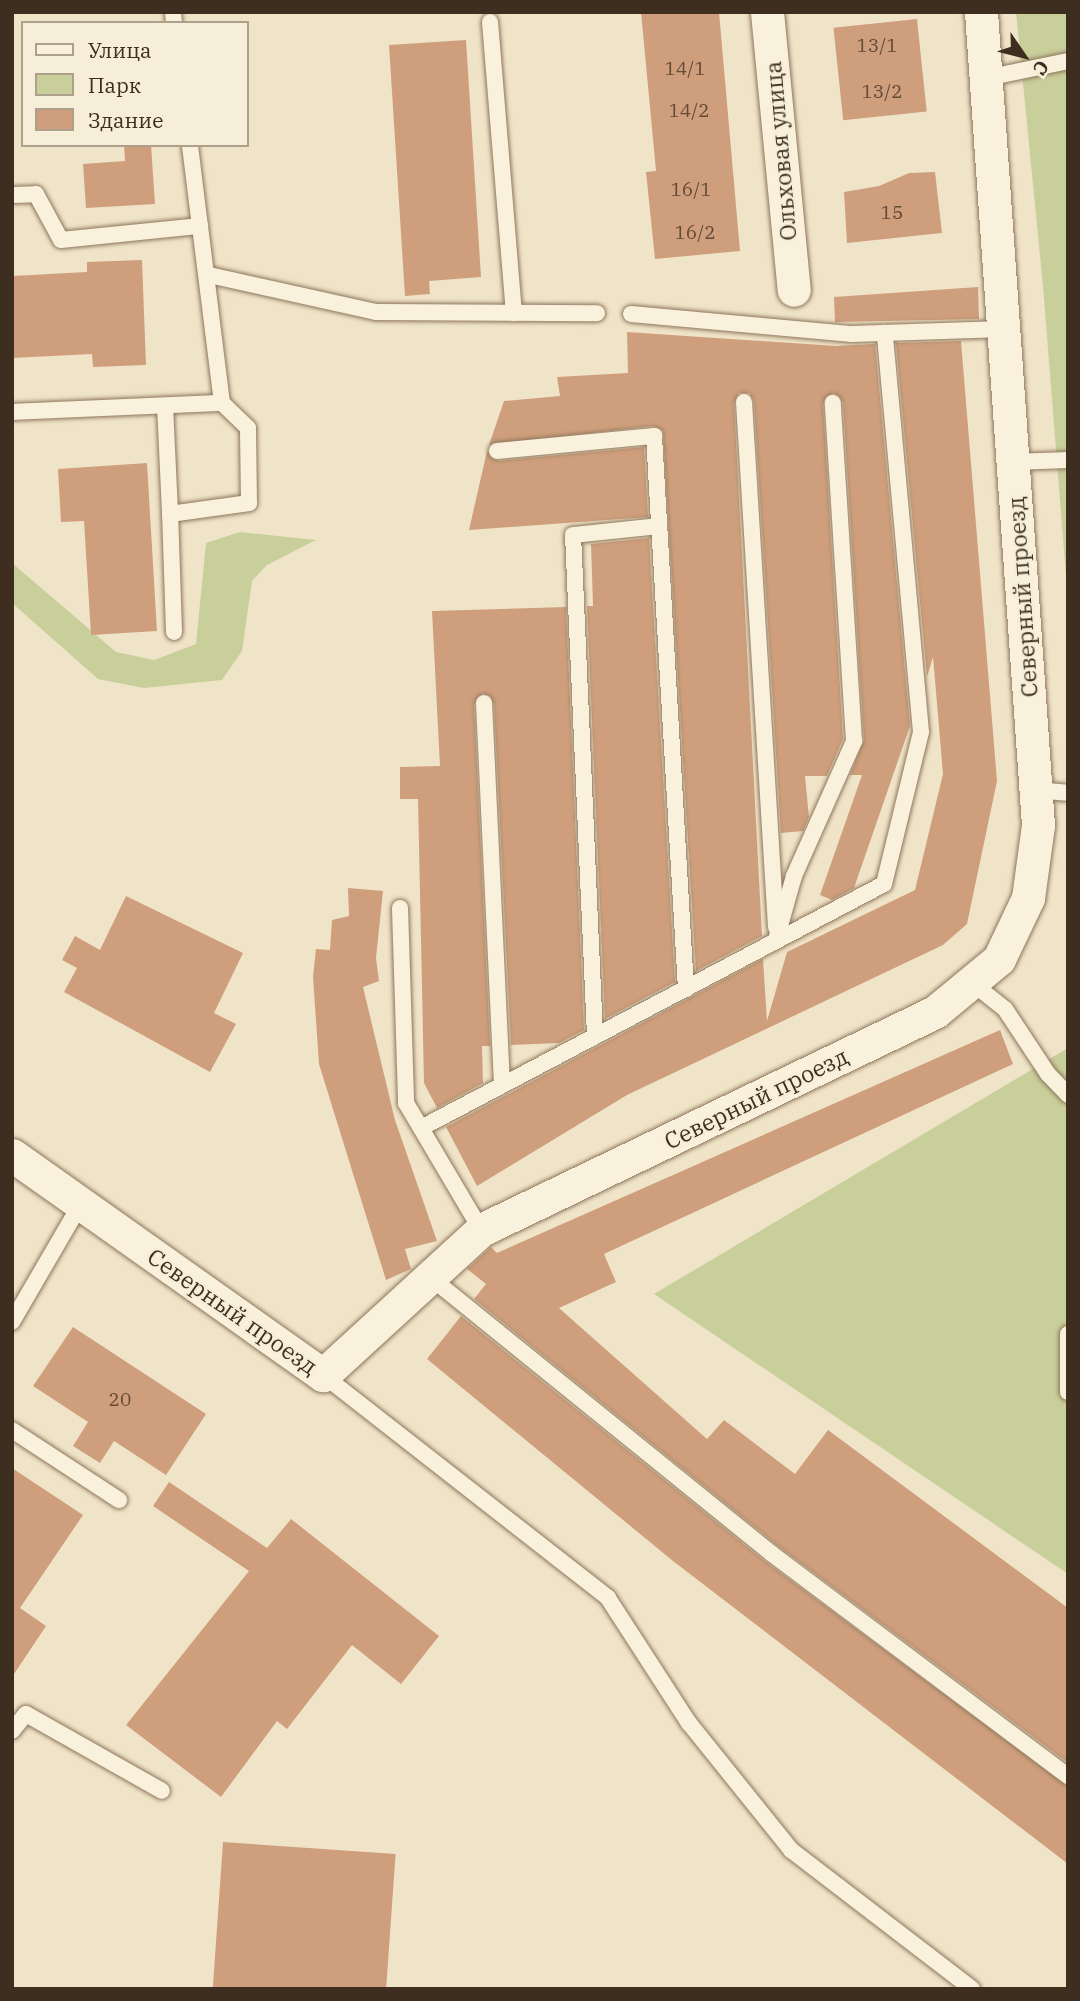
<!DOCTYPE html>
<html>
<head>
<meta charset="utf-8">
<style>
	body { margin:0 }
	#map { position:relative; width:1080px; height:2001px; overflow:hidden; background:#f0e4c8; font-family:"IBM Plex Serif",serif }
	div>[style] { position:absolute }
	[style*='--x'] { left:calc(var(--x)*1px); top:calc(var(--y)*1px); width:calc(var(--w)*1px); rotate:calc(var(--a)*1deg) }
	.green>* { inset:0; background:#c9cf9b }
	.building>* { inset:0; background:#cf9f7d; transform-origin:0 0 }
	.roads { filter:drop-shadow(0 0 2px #8d765c) drop-shadow(0 0 2px #8d765c) }
	.lane>* { height:16px; margin:-8px; padding:0 8px; transform-origin:8px; border-radius:8px; background:#faf1dc }
	.street>* { height:33px; margin:-16.5px; padding:0 16.5px; transform-origin:16.5px; border-radius:16.5px; background:#faf1dc }
	span { translate:-50% -50%; white-space:nowrap; text-align:center; line-height:1.15; -webkit-text-stroke:5px #f7eed8; paint-order:stroke }
	.number-label { font-size:19px; color:#624a37 }
	.number-label span { -webkit-text-stroke-width:0 }
	.street-label { font-size:23px; color:#3d2e20 }
	.frame { position:absolute; inset:0; border:14px solid #3d2e20; pointer-events:none }
	.legend { position:absolute; left:21px; top:21px; width:228px; height:126px; box-sizing:border-box; background:#f7eed8; border:2px solid #ada18e; margin:0; padding:9px 12px; list-style:none; font-size:21px; color:#3d2e20 }
	.legend li { display:flex; align-items:center; gap:14px; height:35px }
	.legend b { width:35px; border:2px solid #ada18e }
	.north { position:absolute; left:989px; top:21px; width:70px; height:70px; -webkit-text-stroke:5px #f7eed8; paint-order:stroke; rotate:125deg; font-size:19px; font-weight:700; line-height:28px; text-align:center; color:#3d2e20 }
	.north::after { content:''; display:block; margin:auto; width:24px; height:32px; background:#3d2e20; clip-path:polygon(50% 0,100% 100%,50% 72%,0 100%) }
</style>
</head>
<body>
<div id="map">
	<div class="green">
		<div style="clip-path:polygon(1016px 12px,1068px 12px,1068px 602px,1043px 286px)"></div>
		<div style="clip-path:polygon(240px 532px,316px 540px,267px 565px,252px 581px,242px 651px,222px 680px,144px 688px,98px 679px,12px 603px,12px 563px,116px 652px,154px 660px,196px 644px,206px 543px)"></div>
		<div style="clip-path:polygon(1068px 1048px,1068px 1574px,654px 1294px)"></div>
	</div>
	<div class="building">
		<div style="clip-path:polygon(641px 12px,719px 12px,740px 251px,655px 259px,646px 172px,656px 171px)"></div>
		<div style="left:917px;top:19px;width:93px;height:84px;rotate:84deg"></div>
		<div style="clip-path:polygon(466px 40px,481px 277px,429px 281px,430px 294px,405px 296px,389px 45px)"></div>
		<div style="clip-path:polygon(124px 145px,151px 145px,155px 204px,86px 208px,83px 164px,125px 161px)"></div>
		<div style="clip-path:polygon(935px 172px,942px 233px,847px 243px,844px 192px,879px 186px,909px 173px)"></div>
		<div style="clip-path:polygon(142px 260px,146px 365px,93px 367px,92px 354px,12px 358px,12px 276px,87px 272px,87px 262px)"></div>
		<div style="clip-path:polygon(978px 287px,979px 319px,835px 322px,834px 297px)"></div>
		<div style="clip-path:polygon(627px 332px,836px 346px,875px 344px,910px 726px,854px 888px,832px 900px,820px 895px,862px 775px,850px 775px,864px 740px,843px 402px,833px 393px,823px 404px,843px 739px,827px 776px,805px 776px,809px 817px,803px 831px,781px 833px,754px 401px,749px 393px,739px 393px,734px 403px,762px 936px,696px 971px,663px 431px,653px 426px,489px 445px,504px 401px,560px 396px,557px 377px,628px 373px)"></div>
		<div style="clip-path:polygon(961px 341px,997px 781px,967px 924px,943px 945px,627px 1095px,477px 1186px,446px 1127px,763px 959px,767px 1021px,787px 952px,915px 890px,943px 774px,933px 657px,927px 677px,896px 343px)"></div>
		<div style="clip-path:polygon(644px 447px,648px 517px,469px 530px,487px 451px,498px 461px)"></div>
		<div style="clip-path:polygon(147px 463px,157px 631px,91px 635px,84px 521px,61px 522px,58px 469px)"></div>
		<div style="clip-path:polygon(649px 538px,675px 982px,605px 1019px,587px 606px,593px 606px,591px 544px)"></div>
		<div style="clip-path:polygon(566px 607px,584px 1030px,559px 1043px,511px 1045px,494px 703px,483px 693px,474px 704px,490px 1046px,482px 1046px,483px 1083px,437px 1108px,424px 1083px,418px 799px,400px 799px,400px 767px,440px 766px,432px 611px)"></div>
		<div style="clip-path:polygon(348px 888px,383px 891px,376px 958px,379px 981px,363px 987px,395px 1120px,437px 1241px,405px 1249px,411px 1269px,386px 1280px,319px 1064px,313px 977px,316px 949px,330px 950px,332px 920px,349px 916px)"></div>
		<div style="clip-path:polygon(126px 896px,243px 953px,214px 1013px,236px 1024px,210px 1072px,64px 992px,77px 968px,62px 960px,75px 936px,100px 950px)"></div>
		<div style="clip-path:polygon(1000px 1030px,1013px 1064px,604px 1254px,616px 1282px,559px 1308px,707px 1439px,724px 1420px,795px 1474px,828px 1430px,1068px 1608px,1068px 1763px,778px 1546px,474px 1299px,486px 1284px,467px 1269px,491px 1247px,497px 1253px)"></div>
		<div style="clip-path:polygon(461px 1316px,766px 1562px,1068px 1786px,1068px 1864px,673px 1561px,427px 1359px)"></div>
		<div style="clip-path:polygon(73px 1327px,206px 1414px,166px 1475px,114px 1441px,100px 1463px,73px 1446px,88px 1422px,33px 1386px)"></div>
		<div style="clip-path:polygon(12px 1468px,83px 1515px,20px 1608px,46px 1626px,12px 1677px)"></div>
		<div style="clip-path:polygon(169px 1482px,267px 1548px,291px 1519px,439px 1636px,401px 1684px,352px 1645px,287px 1729px,277px 1721px,221px 1797px,126px 1725px,249px 1571px,153px 1506px)"></div>
		<div style="left:223px;top:1842px;width:173px;height:147px;rotate:4deg"></div>
	</div>
	<div class="roads">
		<div class="lane">
			<div style="--x:173;--y:12;--w:11;--a:85"></div>
			<div style="--x:490;--y:22;--w:292;--a:85.3"></div>
			<div style="--x:986;--y:78;--w:84;--a:-11.7"></div>
			<div style="--x:12;--y:195;--w:24;--a:-2"></div>
			<div style="--x:36;--y:194;--w:52;--a:61.5"></div>
			<div style="--x:61;--y:240;--w:140;--a:-5.8"></div>
			<div style="--x:209;--y:275;--w:171;--a:12.5"></div>
			<div style="--x:376;--y:312;--w:221;--a:0.3"></div>
			<div style="--x:631;--y:314;--w:222;--a:5.2"></div>
			<div style="--x:852;--y:334;--w:152;--a:-1.9"></div>
			<div style="--x:744;--y:402;--w:526;--a:86.51"></div>
			<div style="--x:165;--y:406;--w:108;--a:87.3"></div>
			<div style="--x:12;--y:412;--w:210;--a:-2.5"></div>
			<div style="--x:222;--y:403;--w:260;--a:-97.1"></div>
			<div style="--x:497;--y:451;--w:158;--a:-5.5"></div>
			<div style="--x:654;--y:436;--w:554;--a:86.69"></div>
			<div style="--x:1013;--y:462;--w:55;--a:-2.1"></div>
			<div style="--x:174;--y:632;--w:118;--a:-91.9"></div>
			<div style="--x:170;--y:514;--w:80;--a:-7.9"></div>
			<div style="--x:249;--y:503;--w:75;--a:-90.8"></div>
			<div style="--x:248;--y:428;--w:36;--a:-136"></div>
			<div style="--x:484;--y:703;--w:382;--a:87.3"></div>
			<div style="--x:1035;--y:790;--w:33;--a:5"></div>
			<div style="--x:400;--y:908;--w:195;--a:88.2"></div>
			<div style="--x:406;--y:1103;--w:147;--a:59.4"></div>
			<div style="--x:776;--y:940;--w:66;--a:-74.3"></div>
			<div style="--x:794;--y:876;--w:148;--a:-66"></div>
			<div style="--x:854;--y:741;--w:339;--a:-93.6"></div>
			<div style="--x:971;--y:982;--w:43;--a:38.5"></div>
			<div style="--x:1005;--y:1009;--w:78;--a:56.5"></div>
			<div style="--x:1048;--y:1074;--w:29;--a:46"></div>
			<div style="--x:595;--y:1036;--w:501;--a:-92.51"></div>
			<div style="--x:573;--y:535;--w:86;--a:-6"></div>
			<div style="--x:421;--y:1128;--w:523;--a:-27.79"></div>
			<div style="--x:884;--y:884;--w:156;--a:-76.3"></div>
			<div style="--x:921;--y:732;--w:401;--a:-95.2"></div>
			<div style="--x:430;--y:1277;--w:440;--a:39"></div>
			<div style="--x:772;--y:1554;--w:370;--a:36.9"></div>
			<div style="--x:12;--y:1322;--w:135;--a:-59.8"></div>
			<div style="--x:1068;--y:1334;--w:58;--a:90"></div>
			<div style="--x:323;--y:1375;--w:362;--a:38"></div>
			<div style="--x:608;--y:1598;--w:149;--a:57.1"></div>
			<div style="--x:689;--y:1723;--w:163;--a:51.2"></div>
			<div style="--x:791;--y:1850;--w:228;--a:37.5"></div>
			<div style="--x:12;--y:1430;--w:128;--a:33.2"></div>
			<div style="--x:12;--y:1731;--w:22;--a:-51"></div>
			<div style="--x:26;--y:1714;--w:156;--a:29.5"></div>
		</div>
		<div class="street">
			<div style="--x:767;--y:12;--w:279;--a:84.5"></div>
			<div style="--x:12;--y:1155;--w:381;--a:35.3"></div>
			<div style="--x:323;--y:1375;--w:214;--a:-42.5"></div>
			<div style="--x:481;--y:1230;--w:504;--a:-25.65"></div>
			<div style="--x:935;--y:1012;--w:83;--a:-39.6"></div>
			<div style="--x:999;--y:959;--w:68;--a:-64.6"></div>
			<div style="--x:1028;--y:898;--w:74;--a:-82.2"></div>
			<div style="--x:1038;--y:825;--w:815;--a:-94.01"></div>
		</div>
	</div>
	<div class="number-label">
		<span style="left:877px;top:46px">13/1</span>
		<span style="left:685px;top:69px">14/1</span>
		<span style="left:882px;top:92px">13/2</span>
		<span style="left:689px;top:111px">14/2</span>
		<span style="left:691px;top:190px">16/1</span>
		<span style="left:892px;top:213px">15</span>
		<span style="left:695px;top:233px">16/2</span>
		<span style="left:120px;top:1400px">20</span>
	</div>
	<div class="street-label">
		<span style="left:780px;top:151px;rotate:-95deg">Ольховая улица</span>
		<span style="left:1022px;top:597px;rotate:-94deg">Северный проезд</span>
		<span style="left:756px;top:1098px;rotate:-26deg">Северный проезд</span>
		<span style="left:233px;top:1311px;rotate:35deg">Северный проезд</span>
	</div>
	<div class="frame"></div>
	<ul class="legend">
	<li><b style="height:9px;background:#faf1dc"></b>Улица</li>
	<li><b style="height:19px;background:#c9cf9b"></b>Парк</li>
	<li><b style="height:19px;background:#cf9f7d"></b>Здание</li>
	</ul>
	<div class="north">С</div>
</div>
</body>
</html>
